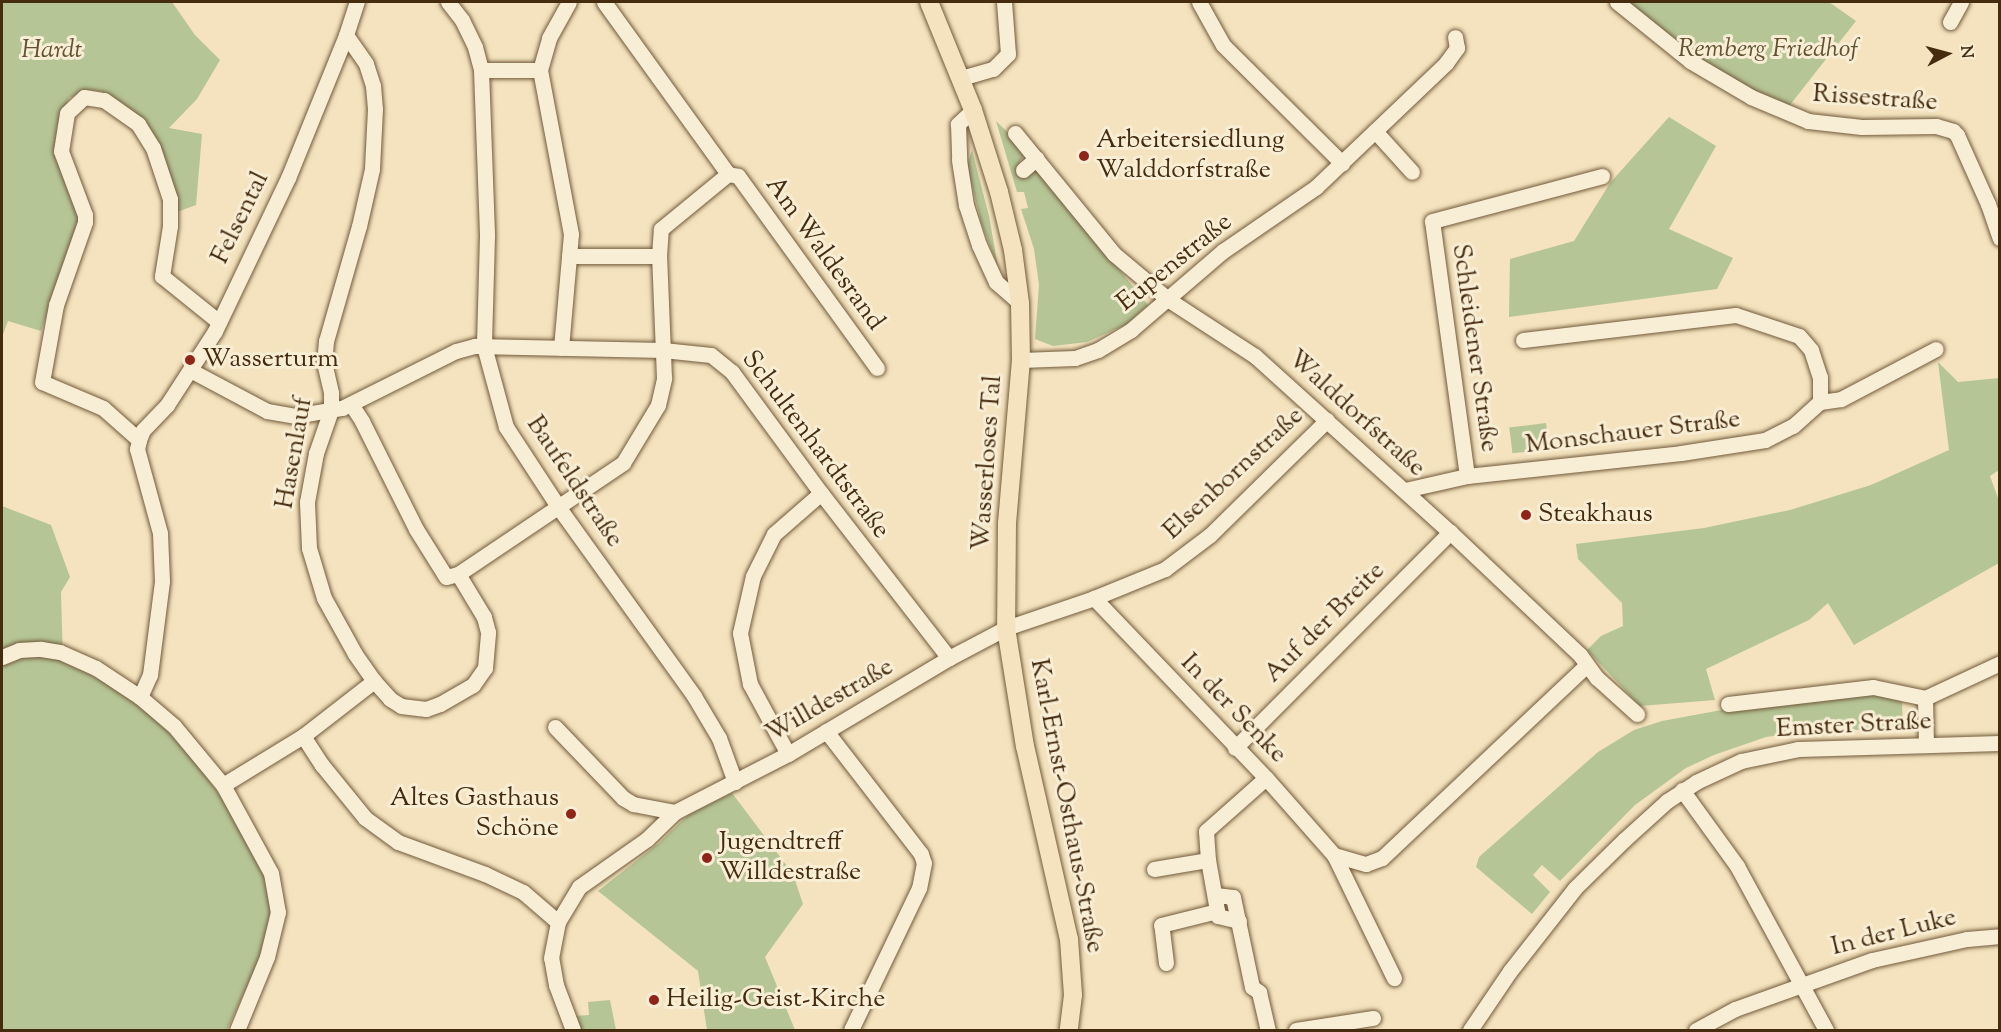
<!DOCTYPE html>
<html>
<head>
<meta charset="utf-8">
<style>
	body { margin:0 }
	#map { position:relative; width:2001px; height:1032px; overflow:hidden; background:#f4e3be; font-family:"Sorts Mill Goudy",serif }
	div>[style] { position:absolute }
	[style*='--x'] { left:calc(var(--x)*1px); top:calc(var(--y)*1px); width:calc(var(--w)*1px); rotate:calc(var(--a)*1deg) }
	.green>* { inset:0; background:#b5c596; transform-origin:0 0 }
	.roads { filter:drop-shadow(0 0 2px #725a3b) drop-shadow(0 0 2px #725a3b) }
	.minor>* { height:15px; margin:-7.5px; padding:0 7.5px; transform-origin:7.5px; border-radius:7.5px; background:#f8edd5 }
	.major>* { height:18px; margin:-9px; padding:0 9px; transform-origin:9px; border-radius:9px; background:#f4e3be }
	.dots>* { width:16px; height:16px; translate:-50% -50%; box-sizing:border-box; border:3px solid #f8edd5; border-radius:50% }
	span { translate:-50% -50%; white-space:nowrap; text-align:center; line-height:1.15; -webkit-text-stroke:6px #f8edd5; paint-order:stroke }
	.park-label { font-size:26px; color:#625231; font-style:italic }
	.street-label { font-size:26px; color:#462c0f }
	.poi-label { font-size:26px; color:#462c0f }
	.left { translate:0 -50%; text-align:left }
	.right { translate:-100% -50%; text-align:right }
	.frame { position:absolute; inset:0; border:3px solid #462c0f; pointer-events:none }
	.north { position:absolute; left:1917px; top:24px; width:60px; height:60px; -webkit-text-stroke:4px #f8edd5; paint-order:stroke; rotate:84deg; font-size:16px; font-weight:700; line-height:24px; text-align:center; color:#462c0f }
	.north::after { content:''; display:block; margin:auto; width:21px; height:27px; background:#462c0f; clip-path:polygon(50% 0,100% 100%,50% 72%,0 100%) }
</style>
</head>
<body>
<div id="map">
	<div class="green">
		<div style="clip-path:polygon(2px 2px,172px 2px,195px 35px,220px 60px,197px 99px,169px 128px,202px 134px,196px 205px,177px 212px,170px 178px,111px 96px,100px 91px,88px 90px,69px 98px,57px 126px,80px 218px,41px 331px,8px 321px,2px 337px)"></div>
		<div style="clip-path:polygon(1619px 2px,1829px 2px,1856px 21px,1786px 110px,1752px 96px)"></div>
		<div style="clip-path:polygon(1669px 117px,1716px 146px,1669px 229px,1733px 258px,1717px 289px,1509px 317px,1510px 259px,1574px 241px,1610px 183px)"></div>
		<div style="clip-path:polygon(996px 121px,1026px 150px,1017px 168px,1040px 172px,1148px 305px,1127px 324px,1087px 342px,1053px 346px,1035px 339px,1039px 285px,1034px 249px,1021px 209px,1028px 208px,1024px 192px,1017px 192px)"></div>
		<div style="clip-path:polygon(972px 150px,989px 216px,998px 267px,981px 222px,967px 165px)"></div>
		<div style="clip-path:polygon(1938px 362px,1958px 382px,1999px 378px,1999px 470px,1990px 476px,1999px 501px,1999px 563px,1854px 645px,1828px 603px,1809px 620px,1706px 669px,1715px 700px,1640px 706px,1587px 650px,1601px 636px,1623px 626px,1622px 603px,1578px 559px,1576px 544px,1704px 528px,1790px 510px,1871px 485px,1949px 450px)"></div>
		<div style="left:1546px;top:423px;width:26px;height:37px;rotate:83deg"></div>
		<div style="clip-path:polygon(2px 506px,51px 525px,70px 577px,61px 592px,63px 661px,126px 693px,182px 743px,231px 811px,267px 875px,272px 912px,258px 962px,227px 1030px,2px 1030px)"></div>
		<div style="clip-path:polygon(1872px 694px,1902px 702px,1903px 729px,1809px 731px,1766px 737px,1714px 755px,1686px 768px,1635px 805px,1560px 881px,1542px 865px,1533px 875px,1550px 892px,1532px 914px,1476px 867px,1479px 857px,1598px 752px,1634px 730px,1662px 721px,1727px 709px,1791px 704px)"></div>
		<div style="clip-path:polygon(732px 793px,793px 874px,803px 904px,765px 957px,795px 1030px,707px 1030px,698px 971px,598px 891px,659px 843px,688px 815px)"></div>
		<div style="clip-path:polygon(610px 1000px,616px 1030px,581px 1030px,575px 1016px,589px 1015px,588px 1002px)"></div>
	</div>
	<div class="roads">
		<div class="minor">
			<div style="--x:448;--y:2;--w:23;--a:52"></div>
			<div style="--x:462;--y:20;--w:30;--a:64"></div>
			<div style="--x:475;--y:47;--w:24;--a:75"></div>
			<div style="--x:481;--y:70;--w:166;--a:87.9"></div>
			<div style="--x:487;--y:236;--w:110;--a:91.6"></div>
			<div style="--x:484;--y:346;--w:84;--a:74.8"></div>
			<div style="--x:506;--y:427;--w:97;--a:56.8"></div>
			<div style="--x:559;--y:508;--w:231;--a:54.3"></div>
			<div style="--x:694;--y:696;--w:49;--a:59.2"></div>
			<div style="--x:719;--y:738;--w:47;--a:70"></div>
			<div style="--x:604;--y:2;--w:212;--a:54.2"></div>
			<div style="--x:728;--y:174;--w:10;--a:11"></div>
			<div style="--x:738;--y:176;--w:237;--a:54.1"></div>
			<div style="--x:1199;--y:2;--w:49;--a:60.8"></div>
			<div style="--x:1223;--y:45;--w:168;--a:44.8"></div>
			<div style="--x:1617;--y:2;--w:94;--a:38.9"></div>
			<div style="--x:1690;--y:61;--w:71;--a:30.5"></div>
			<div style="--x:1751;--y:97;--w:62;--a:22.8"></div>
			<div style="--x:1808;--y:121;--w:54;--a:6.3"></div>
			<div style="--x:1862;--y:127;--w:74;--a:-0.8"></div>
			<div style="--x:1936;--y:126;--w:18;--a:16"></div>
			<div style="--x:1953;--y:131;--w:6;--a:45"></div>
			<div style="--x:1957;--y:135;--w:76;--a:65.8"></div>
			<div style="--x:1988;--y:204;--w:36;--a:71"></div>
			<div style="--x:1950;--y:22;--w:23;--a:-61"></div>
			<div style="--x:346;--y:35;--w:35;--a:55"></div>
			<div style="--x:366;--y:64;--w:23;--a:72"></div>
			<div style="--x:373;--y:86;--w:23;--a:85"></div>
			<div style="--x:375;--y:109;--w:60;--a:92.9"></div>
			<div style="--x:372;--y:169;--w:58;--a:102.8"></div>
			<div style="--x:359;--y:226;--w:120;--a:106"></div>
			<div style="--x:326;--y:341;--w:21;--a:95"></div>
			<div style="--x:324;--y:362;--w:32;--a:77"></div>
			<div style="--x:331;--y:393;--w:17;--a:90"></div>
			<div style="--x:331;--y:410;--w:46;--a:109.2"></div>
			<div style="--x:316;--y:453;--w:50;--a:100.4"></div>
			<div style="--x:307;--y:502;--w:46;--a:87.5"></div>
			<div style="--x:309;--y:548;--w:52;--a:73.3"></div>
			<div style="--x:324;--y:598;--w:64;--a:61"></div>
			<div style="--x:355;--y:654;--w:33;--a:55"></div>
			<div style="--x:374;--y:681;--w:24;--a:48"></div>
			<div style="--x:390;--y:699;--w:13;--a:32"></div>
			<div style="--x:401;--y:706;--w:25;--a:7"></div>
			<div style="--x:426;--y:709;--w:15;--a:-20"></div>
			<div style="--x:440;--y:704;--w:38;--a:-30"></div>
			<div style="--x:473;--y:685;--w:21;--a:-55"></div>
			<div style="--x:485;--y:668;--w:36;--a:-85"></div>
			<div style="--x:488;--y:632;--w:16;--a:-105"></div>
			<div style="--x:484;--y:617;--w:50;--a:-121.2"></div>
			<div style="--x:458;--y:574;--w:12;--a:166"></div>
			<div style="--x:446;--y:577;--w:57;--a:-122"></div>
			<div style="--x:416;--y:529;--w:121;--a:-116.6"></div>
			<div style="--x:362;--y:421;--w:20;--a:-123"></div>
			<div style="--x:481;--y:70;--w:59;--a:0"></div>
			<div style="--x:961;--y:78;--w:33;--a:-16"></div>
			<div style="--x:993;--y:69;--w:21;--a:-45"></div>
			<div style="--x:1008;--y:54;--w:52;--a:-94.4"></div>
			<div style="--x:973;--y:110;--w:21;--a:137"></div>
			<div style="--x:958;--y:124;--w:36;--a:88"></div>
			<div style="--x:959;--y:160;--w:46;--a:81.2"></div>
			<div style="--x:966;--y:205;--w:42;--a:72"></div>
			<div style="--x:979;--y:245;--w:41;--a:65.3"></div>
			<div style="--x:996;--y:282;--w:32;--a:41"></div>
			<div style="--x:1375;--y:131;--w:55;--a:47.9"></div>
			<div style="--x:1015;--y:133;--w:156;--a:50.7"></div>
			<div style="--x:1114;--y:254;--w:72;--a:39.9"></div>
			<div style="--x:1169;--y:300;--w:103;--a:33.1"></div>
			<div style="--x:1255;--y:356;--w:263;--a:42.1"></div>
			<div style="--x:1450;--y:532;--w:179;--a:43.4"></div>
			<div style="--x:1580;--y:655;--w:29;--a:54"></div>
			<div style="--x:1597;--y:678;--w:54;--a:42"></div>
			<div style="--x:1023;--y:170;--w:18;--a:-41"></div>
			<div style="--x:569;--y:256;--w:90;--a:0"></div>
			<div style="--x:1523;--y:340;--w:214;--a:-6.7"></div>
			<div style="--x:1736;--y:315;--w:66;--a:18.4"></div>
			<div style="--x:1799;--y:336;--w:18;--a:49"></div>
			<div style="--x:1811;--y:350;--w:28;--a:72"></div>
			<div style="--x:1820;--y:377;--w:25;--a:90"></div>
			<div style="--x:561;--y:348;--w:114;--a:-85"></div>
			<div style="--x:571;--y:234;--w:167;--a:-100.7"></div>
			<div style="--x:540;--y:70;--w:33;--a:-74"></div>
			<div style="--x:549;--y:38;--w:41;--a:-60.9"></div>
			<div style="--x:1021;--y:360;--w:54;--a:-2.1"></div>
			<div style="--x:1075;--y:358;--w:24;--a:-19"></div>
			<div style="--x:1098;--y:350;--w:39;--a:-31"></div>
			<div style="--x:1131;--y:330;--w:121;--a:-40.7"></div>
			<div style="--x:1223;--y:251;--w:113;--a:-34.5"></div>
			<div style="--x:1316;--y:187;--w:180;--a:-43.6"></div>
			<div style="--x:1446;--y:63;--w:19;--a:-54"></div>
			<div style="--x:1457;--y:48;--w:11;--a:-100"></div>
			<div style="--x:190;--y:370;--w:87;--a:28"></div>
			<div style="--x:267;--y:411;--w:27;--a:10"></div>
			<div style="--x:294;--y:416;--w:49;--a:-9.5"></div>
			<div style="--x:342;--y:408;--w:127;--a:-26.6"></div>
			<div style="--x:456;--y:351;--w:20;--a:-15"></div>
			<div style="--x:475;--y:346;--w:188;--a:1.2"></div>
			<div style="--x:663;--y:350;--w:48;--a:5.9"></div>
			<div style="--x:711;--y:355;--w:27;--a:39"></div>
			<div style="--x:732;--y:372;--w:150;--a:53.7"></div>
			<div style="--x:821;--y:493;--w:209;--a:52.2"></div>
			<div style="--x:139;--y:440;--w:48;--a:-138.4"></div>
			<div style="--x:103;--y:408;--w:66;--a:-156.9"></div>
			<div style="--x:42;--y:382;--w:78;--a:-79.7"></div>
			<div style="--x:56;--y:305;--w:88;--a:-70.7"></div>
			<div style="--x:85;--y:222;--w:7;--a:-90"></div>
			<div style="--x:85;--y:215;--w:68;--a:-110.6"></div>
			<div style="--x:61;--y:151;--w:38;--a:-81"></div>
			<div style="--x:67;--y:113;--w:23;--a:-43"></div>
			<div style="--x:84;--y:97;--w:20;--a:9"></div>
			<div style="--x:104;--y:100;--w:42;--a:35.2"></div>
			<div style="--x:138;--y:124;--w:28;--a:58"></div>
			<div style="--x:153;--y:148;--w:54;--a:71.6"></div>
			<div style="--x:170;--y:199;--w:27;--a:90"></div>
			<div style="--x:170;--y:226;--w:51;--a:99.1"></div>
			<div style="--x:162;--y:276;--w:73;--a:38.9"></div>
			<div style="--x:1467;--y:476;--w:257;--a:-97.8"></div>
			<div style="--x:1432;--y:221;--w:176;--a:-14.8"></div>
			<div style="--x:1405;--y:490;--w:64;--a:-12.7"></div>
			<div style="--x:1467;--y:476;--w:215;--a:-6.1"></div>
			<div style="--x:1681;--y:453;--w:85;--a:-8.8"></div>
			<div style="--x:1765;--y:440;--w:31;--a:-27"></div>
			<div style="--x:1793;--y:426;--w:36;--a:-42"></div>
			<div style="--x:1820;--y:402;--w:21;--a:-8"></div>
			<div style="--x:1841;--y:399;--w:107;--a:-27.8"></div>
			<div style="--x:458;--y:574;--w:199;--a:-33.9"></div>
			<div style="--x:623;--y:463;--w:68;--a:-58.9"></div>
			<div style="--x:658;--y:405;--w:28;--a:-77"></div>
			<div style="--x:664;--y:378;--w:122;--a:-92.3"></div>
			<div style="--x:659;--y:256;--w:27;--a:-86"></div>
			<div style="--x:661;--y:229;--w:87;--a:-39.4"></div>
			<div style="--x:1094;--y:598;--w:249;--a:46.3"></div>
			<div style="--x:1266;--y:778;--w:103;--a:48.6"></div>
			<div style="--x:1334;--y:855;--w:33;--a:16"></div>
			<div style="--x:1366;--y:864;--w:17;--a:-21"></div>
			<div style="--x:1382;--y:858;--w:280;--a:-43.3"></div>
			<div style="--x:2;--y:657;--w:18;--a:-22"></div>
			<div style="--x:19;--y:650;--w:22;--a:-3"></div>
			<div style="--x:41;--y:649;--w:19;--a:9"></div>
			<div style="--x:60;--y:652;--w:39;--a:24"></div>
			<div style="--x:96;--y:668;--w:53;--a:33.4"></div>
			<div style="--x:140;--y:697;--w:45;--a:40.5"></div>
			<div style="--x:174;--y:726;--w:77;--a:50.3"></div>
			<div style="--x:223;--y:785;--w:100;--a:61.4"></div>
			<div style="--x:271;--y:873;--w:40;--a:80"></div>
			<div style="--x:278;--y:912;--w:46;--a:103.7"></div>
			<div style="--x:267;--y:957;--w:79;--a:112.3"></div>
			<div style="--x:140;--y:697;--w:24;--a:-66"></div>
			<div style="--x:150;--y:675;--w:95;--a:-82.7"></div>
			<div style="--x:162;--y:581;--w:48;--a:-92.4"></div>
			<div style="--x:160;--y:533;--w:87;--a:-105.3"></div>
			<div style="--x:137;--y:449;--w:9;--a:-77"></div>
			<div style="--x:139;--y:440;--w:11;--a:-68"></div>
			<div style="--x:143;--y:430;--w:35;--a:-46"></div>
			<div style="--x:167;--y:405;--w:88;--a:-57"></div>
			<div style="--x:215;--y:331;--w:170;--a:-64.5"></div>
			<div style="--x:288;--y:178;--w:154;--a:-67.9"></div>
			<div style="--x:346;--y:35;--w:35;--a:-72"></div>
			<div style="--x:1925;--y:698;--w:47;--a:88.8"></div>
			<div style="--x:1728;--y:704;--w:146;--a:-6.7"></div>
			<div style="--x:1873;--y:687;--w:53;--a:11.9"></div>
			<div style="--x:1925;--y:698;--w:83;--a:-25"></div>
			<div style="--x:555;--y:727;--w:98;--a:46.2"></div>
			<div style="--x:623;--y:798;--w:12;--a:31"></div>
			<div style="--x:633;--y:804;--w:43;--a:10.8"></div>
			<div style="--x:826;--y:731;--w:155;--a:52.3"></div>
			<div style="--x:921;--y:854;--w:9;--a:72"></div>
			<div style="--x:924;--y:863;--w:25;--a:101"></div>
			<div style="--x:919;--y:888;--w:157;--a:115.6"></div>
			<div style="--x:303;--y:736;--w:35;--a:57"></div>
			<div style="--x:322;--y:765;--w:68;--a:50.9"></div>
			<div style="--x:365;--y:818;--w:41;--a:36"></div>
			<div style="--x:398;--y:842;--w:93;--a:20.2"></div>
			<div style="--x:485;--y:874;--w:42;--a:25.3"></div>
			<div style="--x:523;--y:892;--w:46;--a:40.6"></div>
			<div style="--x:1235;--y:748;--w:305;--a:-45.1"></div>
			<div style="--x:788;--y:754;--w:80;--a:-118.5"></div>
			<div style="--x:750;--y:684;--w:52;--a:-101.1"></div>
			<div style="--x:740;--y:633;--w:58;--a:-77.2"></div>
			<div style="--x:753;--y:576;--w:47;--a:-63.4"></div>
			<div style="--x:774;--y:534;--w:62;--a:-41.1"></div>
			<div style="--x:223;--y:785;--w:94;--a:-31.5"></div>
			<div style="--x:303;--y:736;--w:90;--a:-37.8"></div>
			<div style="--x:1682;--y:790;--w:94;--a:54.1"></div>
			<div style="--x:1737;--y:866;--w:187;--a:61.5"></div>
			<div style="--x:1334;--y:855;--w:137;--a:64"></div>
			<div style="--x:1154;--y:869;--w:55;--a:-9.5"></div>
			<div style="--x:1215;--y:895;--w:18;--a:6"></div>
			<div style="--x:1233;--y:897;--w:92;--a:78.1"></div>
			<div style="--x:1252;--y:987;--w:9;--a:36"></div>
			<div style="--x:1259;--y:992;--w:39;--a:77"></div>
			<div style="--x:1239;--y:921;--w:22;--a:-167"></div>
			<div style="--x:1218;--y:916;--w:57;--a:-100.1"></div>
			<div style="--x:1208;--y:860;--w:29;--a:-94"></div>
			<div style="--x:1206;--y:831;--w:80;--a:-41.5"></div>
			<div style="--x:1166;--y:963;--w:38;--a:-97"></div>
			<div style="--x:1161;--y:925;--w:58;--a:-14"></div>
			<div style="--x:573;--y:1030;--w:48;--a:-110.7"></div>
			<div style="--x:556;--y:985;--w:27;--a:-100"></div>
			<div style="--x:551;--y:958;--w:37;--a:-79"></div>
			<div style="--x:558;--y:922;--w:41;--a:-59"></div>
			<div style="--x:579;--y:887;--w:83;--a:-35.2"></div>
			<div style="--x:647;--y:839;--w:39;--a:-44"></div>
			<div style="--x:675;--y:812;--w:127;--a:-27.2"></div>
			<div style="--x:788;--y:754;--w:187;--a:-30.8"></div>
			<div style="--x:949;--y:658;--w:64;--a:-27.8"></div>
			<div style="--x:1006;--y:628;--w:93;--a:-18.8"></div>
			<div style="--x:1094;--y:598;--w:77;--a:-22.2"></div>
			<div style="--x:1165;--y:569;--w:56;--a:-37.1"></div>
			<div style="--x:1210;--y:535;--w:164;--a:-44.5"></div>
			<div style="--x:1296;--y:1030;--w:78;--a:-8.9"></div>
			<div style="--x:1470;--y:1030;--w:71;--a:-55.9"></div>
			<div style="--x:1510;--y:971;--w:105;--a:-51.9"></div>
			<div style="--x:1575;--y:888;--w:69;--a:-44.4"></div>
			<div style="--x:1624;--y:840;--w:58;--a:-42.2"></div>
			<div style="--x:1667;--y:801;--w:35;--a:-33"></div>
			<div style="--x:1696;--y:782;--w:50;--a:-25"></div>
			<div style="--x:1741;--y:761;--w:58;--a:-11.9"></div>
			<div style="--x:1798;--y:749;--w:202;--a:-1.7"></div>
			<div style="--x:1696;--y:1030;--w:44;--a:-28.3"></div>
			<div style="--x:1735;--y:1009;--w:145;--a:-19.7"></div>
			<div style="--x:1872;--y:960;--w:97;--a:-12.5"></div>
			<div style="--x:1967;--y:939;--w:33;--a:-5"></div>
		</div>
		<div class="major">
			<div style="--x:929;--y:2;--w:117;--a:67.8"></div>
			<div style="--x:973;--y:110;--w:86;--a:72.4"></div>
			<div style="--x:999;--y:192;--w:60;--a:76.4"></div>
			<div style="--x:1013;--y:250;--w:53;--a:82.5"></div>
			<div style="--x:1020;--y:303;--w:57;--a:89"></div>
			<div style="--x:1021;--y:360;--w:164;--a:94.9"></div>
			<div style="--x:1007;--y:523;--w:105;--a:90.5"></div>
			<div style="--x:1006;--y:628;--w:120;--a:80.9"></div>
			<div style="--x:1025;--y:746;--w:198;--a:77.2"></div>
			<div style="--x:1069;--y:939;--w:56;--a:85.9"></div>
			<div style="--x:1073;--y:995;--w:35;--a:97"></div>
		</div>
	</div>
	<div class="dots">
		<div style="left:1084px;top:156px;background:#8f2418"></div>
		<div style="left:190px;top:360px;background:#8f2418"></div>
		<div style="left:1526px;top:515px;background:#8f2418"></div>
		<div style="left:571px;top:814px;background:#8f2418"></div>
		<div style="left:707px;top:858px;background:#8f2418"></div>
		<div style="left:654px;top:1000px;background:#8f2418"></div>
	</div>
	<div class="park-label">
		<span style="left:1768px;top:50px">Remberg Friedhof</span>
		<span style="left:52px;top:51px">Hardt</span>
	</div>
	<div class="street-label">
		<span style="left:1875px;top:99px;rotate:4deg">Rissestraße</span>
		<span style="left:241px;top:218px;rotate:-64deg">Felsental</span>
		<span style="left:824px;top:254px;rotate:54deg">Am Waldesrand</span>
		<span style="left:1175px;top:263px;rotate:-39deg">Eupenstraße</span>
		<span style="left:1474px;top:348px;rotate:82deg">Schleidener Straße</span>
		<span style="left:1356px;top:414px;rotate:42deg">Walddorfstraße</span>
		<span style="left:1633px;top:433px;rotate:-7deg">Monschauer Straße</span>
		<span style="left:815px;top:445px;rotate:53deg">Schultenhardtstraße</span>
		<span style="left:295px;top:453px;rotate:-80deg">Hasenlauf</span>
		<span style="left:988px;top:463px;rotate:-86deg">Wasserloses Tal</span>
		<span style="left:1234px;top:474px;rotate:-43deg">Elsenbornstraße</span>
		<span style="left:574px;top:482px;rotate:56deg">Baufeldstraße</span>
		<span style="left:1325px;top:623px;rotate:-45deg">Auf der Breite</span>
		<span style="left:830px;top:701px;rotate:-30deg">Willdestraße</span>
		<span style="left:1233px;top:709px;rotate:46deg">In der Senke</span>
		<span style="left:1854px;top:726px;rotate:-3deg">Emster Straße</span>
		<span style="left:1066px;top:806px;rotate:79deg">Karl-Ernst-Osthaus-Straße</span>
		<span style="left:1894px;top:933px;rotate:-14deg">In der Luke</span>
	</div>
	<div class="poi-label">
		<span class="left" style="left:1096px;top:156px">Arbeitersiedlung<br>Walddorfstraße</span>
		<span class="left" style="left:202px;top:360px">Wasserturm</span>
		<span class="left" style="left:1538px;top:515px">Steakhaus</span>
		<span class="right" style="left:559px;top:814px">Altes Gasthaus<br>Schöne</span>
		<span class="left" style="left:719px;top:858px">Jugendtreff<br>Willdestraße</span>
		<span class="left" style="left:666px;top:1000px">Heilig-Geist-Kirche</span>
	</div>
	<div class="frame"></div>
	<div class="north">N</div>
</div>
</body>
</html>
